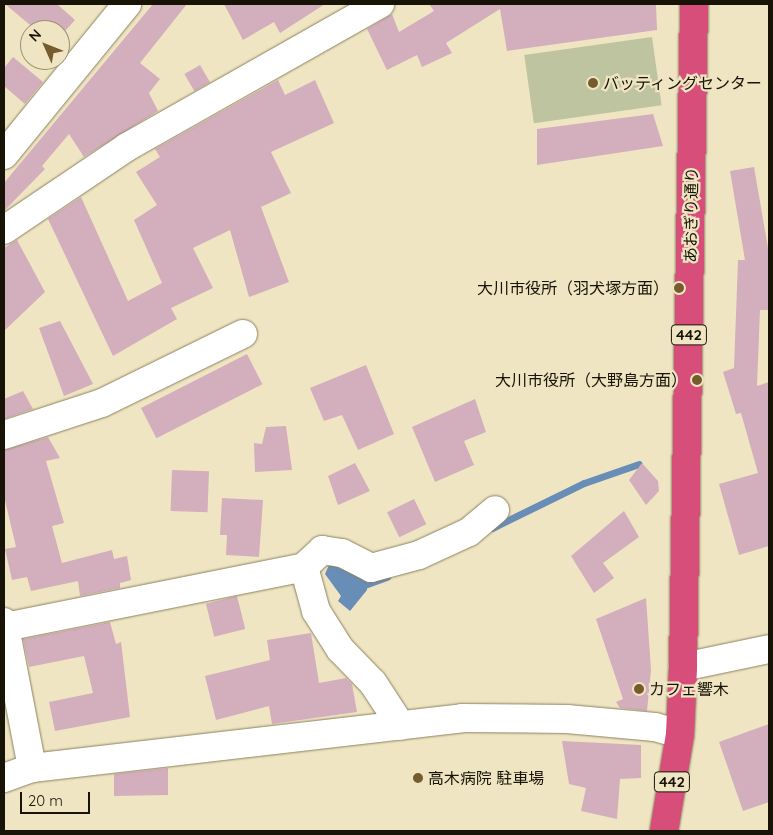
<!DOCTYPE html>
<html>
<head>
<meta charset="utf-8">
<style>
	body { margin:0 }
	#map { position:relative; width:773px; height:835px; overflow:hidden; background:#f0e5c2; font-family:Quicksand,"Noto Sans JP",sans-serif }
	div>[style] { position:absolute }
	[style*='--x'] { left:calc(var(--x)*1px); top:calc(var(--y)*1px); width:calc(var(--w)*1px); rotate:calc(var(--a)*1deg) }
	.green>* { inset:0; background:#bec49f; transform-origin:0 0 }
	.water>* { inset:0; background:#688db6 }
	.stream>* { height:7px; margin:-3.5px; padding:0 3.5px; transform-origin:3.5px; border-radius:3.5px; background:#688db6 }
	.building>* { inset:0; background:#d3aebd; transform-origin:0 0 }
	.roads { filter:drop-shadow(0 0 1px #8b8161) drop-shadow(0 0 1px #8b8161) }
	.minor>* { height:28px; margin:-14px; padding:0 14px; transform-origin:14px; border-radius:14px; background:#fff }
	.highway>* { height:28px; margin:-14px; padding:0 14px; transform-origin:14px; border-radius:14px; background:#d84e7b }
	.dots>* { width:14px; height:14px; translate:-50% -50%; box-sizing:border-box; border:2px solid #f0e5c2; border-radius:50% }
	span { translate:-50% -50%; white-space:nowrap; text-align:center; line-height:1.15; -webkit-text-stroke:4.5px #f0e5c2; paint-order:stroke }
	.shield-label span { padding:1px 4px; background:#f0e5c2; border:1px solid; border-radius:4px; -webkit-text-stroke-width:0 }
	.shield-label { font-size:15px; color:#171307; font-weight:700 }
	.poi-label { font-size:16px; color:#171307 }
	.left { translate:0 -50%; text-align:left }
	.right { translate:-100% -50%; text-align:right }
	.street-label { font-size:16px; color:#171307 }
	.frame { position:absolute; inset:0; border:5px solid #171307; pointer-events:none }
	.north { position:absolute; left:20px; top:20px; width:50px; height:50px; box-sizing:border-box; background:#f0e5c2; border:1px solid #999177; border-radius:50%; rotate:314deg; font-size:14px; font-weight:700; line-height:20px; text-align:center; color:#171307 }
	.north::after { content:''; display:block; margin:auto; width:18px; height:22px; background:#765b2d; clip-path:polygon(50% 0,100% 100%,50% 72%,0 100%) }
	.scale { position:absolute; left:20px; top:792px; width:70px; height:22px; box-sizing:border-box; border:2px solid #171307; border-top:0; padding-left:6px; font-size:15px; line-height:18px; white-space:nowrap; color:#171307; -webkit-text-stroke:4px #f0e5c2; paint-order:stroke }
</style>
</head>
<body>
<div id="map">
	<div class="green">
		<div style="left:652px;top:37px;width:69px;height:129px;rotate:82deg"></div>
	</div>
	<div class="water">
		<div style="clip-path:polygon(341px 559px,368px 577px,367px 590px,350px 611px,338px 601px,341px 596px,325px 574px,329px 565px)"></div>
	</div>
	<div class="stream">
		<div style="--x:492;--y:528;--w:102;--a:-26.1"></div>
		<div style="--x:584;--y:483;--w:58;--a:-19.1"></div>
		<div style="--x:359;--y:587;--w:30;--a:-20"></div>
	</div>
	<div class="building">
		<div style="clip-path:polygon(5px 4px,57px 4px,75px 20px,66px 30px,36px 30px)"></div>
		<div style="clip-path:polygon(153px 4px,187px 4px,140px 63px,160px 79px,149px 93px,158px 111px,84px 157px,69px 134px,42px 166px,45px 169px,4px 211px,4px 183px)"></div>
		<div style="clip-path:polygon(224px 4px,325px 4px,280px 33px,274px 22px,243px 40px)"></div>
		<div style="clip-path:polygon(429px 4px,656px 4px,657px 30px,507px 51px,500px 9px,446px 43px,452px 53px,422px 67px,417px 55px,387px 70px,367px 29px,392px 14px,399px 32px,434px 11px)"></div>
		<div style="clip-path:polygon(13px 57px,43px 82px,25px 104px,4px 86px,4px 68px)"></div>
		<div style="left:200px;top:65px;width:20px;height:18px;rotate:60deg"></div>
		<div style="clip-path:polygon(278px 80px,285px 95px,315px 80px,334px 123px,271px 152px,291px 193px,261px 207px,289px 282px,249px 297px,230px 230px,193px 248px,213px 288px,171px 308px,177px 319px,113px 356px,48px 219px,81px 197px,128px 301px,162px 283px,134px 220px,157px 205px,136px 172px,160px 157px,155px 149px)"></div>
		<div style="clip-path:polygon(653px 114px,663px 146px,537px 165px,537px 129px)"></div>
		<div style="clip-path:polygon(754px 167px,769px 254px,769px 310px,760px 310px,757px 386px,769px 382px,769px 546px,739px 555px,719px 484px,758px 473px,741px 413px,736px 414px,723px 372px,734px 368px,738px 260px,745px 260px,730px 171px)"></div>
		<div style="clip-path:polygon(17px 240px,45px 292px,4px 331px,4px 248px)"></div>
		<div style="clip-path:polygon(60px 321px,93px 384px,64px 396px,39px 328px)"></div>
		<div style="left:247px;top:354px;width:34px;height:119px;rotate:63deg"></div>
		<div style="clip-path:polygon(366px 365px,394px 434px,358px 450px,342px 415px,324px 421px,310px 388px)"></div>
		<div style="clip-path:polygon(23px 391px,33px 409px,4px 419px,4px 399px)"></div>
		<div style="clip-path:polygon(475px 399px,486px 432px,464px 441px,474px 465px,435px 482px,412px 427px)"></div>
		<div style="clip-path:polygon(286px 426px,292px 470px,255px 472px,254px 443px,262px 444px,266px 427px)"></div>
		<div style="clip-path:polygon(48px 437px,60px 458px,46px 461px,64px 523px,52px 526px,62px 563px,112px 550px,114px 559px,127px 556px,131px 580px,120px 583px,120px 588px,80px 596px,78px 581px,31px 591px,27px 577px,12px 580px,5px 549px,16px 547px,4px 496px,4px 450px)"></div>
		<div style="clip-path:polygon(355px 463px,370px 491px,338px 505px,328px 476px)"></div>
		<div style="clip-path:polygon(642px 463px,658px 481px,659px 491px,646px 505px,629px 480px)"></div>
		<div style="left:172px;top:470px;width:37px;height:41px;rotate:2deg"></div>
		<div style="clip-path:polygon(222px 498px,263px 500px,259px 557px,226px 555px,227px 535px,220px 535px)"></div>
		<div style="left:414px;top:499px;width:28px;height:30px;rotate:64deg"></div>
		<div style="clip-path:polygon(624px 511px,639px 537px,603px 563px,614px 578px,594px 593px,571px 556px)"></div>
		<div style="left:237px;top:596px;width:34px;height:32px;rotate:76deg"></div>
		<div style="clip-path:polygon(646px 598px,651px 670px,647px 711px,620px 708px,616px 702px,623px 699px,596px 619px)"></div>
		<div style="clip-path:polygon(110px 622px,116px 644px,121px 642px,130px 717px,55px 731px,49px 702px,93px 693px,84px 656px,29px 667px,23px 639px)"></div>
		<div style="clip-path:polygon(311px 633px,319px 683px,346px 678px,352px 684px,357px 712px,272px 724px,269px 706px,216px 720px,205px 676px,270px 660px,267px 640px)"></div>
		<div style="clip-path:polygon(769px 724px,769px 802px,743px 811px,719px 742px)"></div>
		<div style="clip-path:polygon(562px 741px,641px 745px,641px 778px,620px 779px,617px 819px,581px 811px,586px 788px,569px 784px)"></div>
		<div style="clip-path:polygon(168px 768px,168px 795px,114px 796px,114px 774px)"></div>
	</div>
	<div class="roads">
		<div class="minor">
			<div style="--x:4;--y:155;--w:195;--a:-50.8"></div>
			<div style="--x:4;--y:230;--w:148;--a:-34"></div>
			<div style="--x:127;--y:147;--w:291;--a:-29.5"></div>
			<div style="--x:4;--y:435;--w:103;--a:-18.1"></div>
			<div style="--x:102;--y:403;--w:157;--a:-26.1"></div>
			<div style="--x:304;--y:567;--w:25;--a:-43"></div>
			<div style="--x:322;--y:550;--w:20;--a:9"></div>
			<div style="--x:342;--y:553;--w:33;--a:27"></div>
			<div style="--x:371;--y:568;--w:50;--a:-15.2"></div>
			<div style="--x:419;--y:555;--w:55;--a:-24.7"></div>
			<div style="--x:469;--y:532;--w:34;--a:-40"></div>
			<div style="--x:4;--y:622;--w:149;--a:79.1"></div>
			<div style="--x:5;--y:627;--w:305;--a:-11.3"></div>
			<div style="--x:304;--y:567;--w:46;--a:74.7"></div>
			<div style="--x:316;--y:611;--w:45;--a:57.7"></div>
			<div style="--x:340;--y:649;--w:47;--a:45.9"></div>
			<div style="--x:373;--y:683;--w:51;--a:56.9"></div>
			<div style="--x:683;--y:667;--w:88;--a:-11.8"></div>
			<div style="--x:4;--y:778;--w:30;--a:-20"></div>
			<div style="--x:32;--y:768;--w:433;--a:-6.6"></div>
			<div style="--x:462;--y:718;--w:105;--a:0.5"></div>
			<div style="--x:567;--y:719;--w:88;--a:5.2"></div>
			<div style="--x:655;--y:727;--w:26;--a:16"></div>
		</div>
		<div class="highway">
			<div style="--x:664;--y:831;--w:98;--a:-80.6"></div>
			<div style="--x:680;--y:734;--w:67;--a:-87.4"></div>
			<div style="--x:683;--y:667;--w:663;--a:-89.05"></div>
		</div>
	</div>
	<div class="dots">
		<div style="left:593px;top:83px;background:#765b2d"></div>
		<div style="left:679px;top:288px;background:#765b2d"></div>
		<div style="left:697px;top:380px;background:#765b2d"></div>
		<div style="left:639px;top:689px;background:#765b2d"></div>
		<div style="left:418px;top:778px;background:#765b2d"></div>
	</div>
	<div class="shield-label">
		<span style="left:689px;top:335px">442</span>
		<span style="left:672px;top:782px">442</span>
	</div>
	<div class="poi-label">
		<span class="left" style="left:603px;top:83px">バッティングセンター</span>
		<span class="right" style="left:669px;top:288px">大川市役所（羽犬塚方面）</span>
		<span class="right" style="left:687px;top:380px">大川市役所（大野島方面）</span>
		<span class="left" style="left:649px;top:689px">カフェ響木</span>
		<span class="left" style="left:428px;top:778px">高木病院 駐車場</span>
	</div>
	<div class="street-label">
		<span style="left:691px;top:215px;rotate:-89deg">あおぎり通り</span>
	</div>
	<div class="frame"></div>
	<div class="north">N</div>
	<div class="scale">20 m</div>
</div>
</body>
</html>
